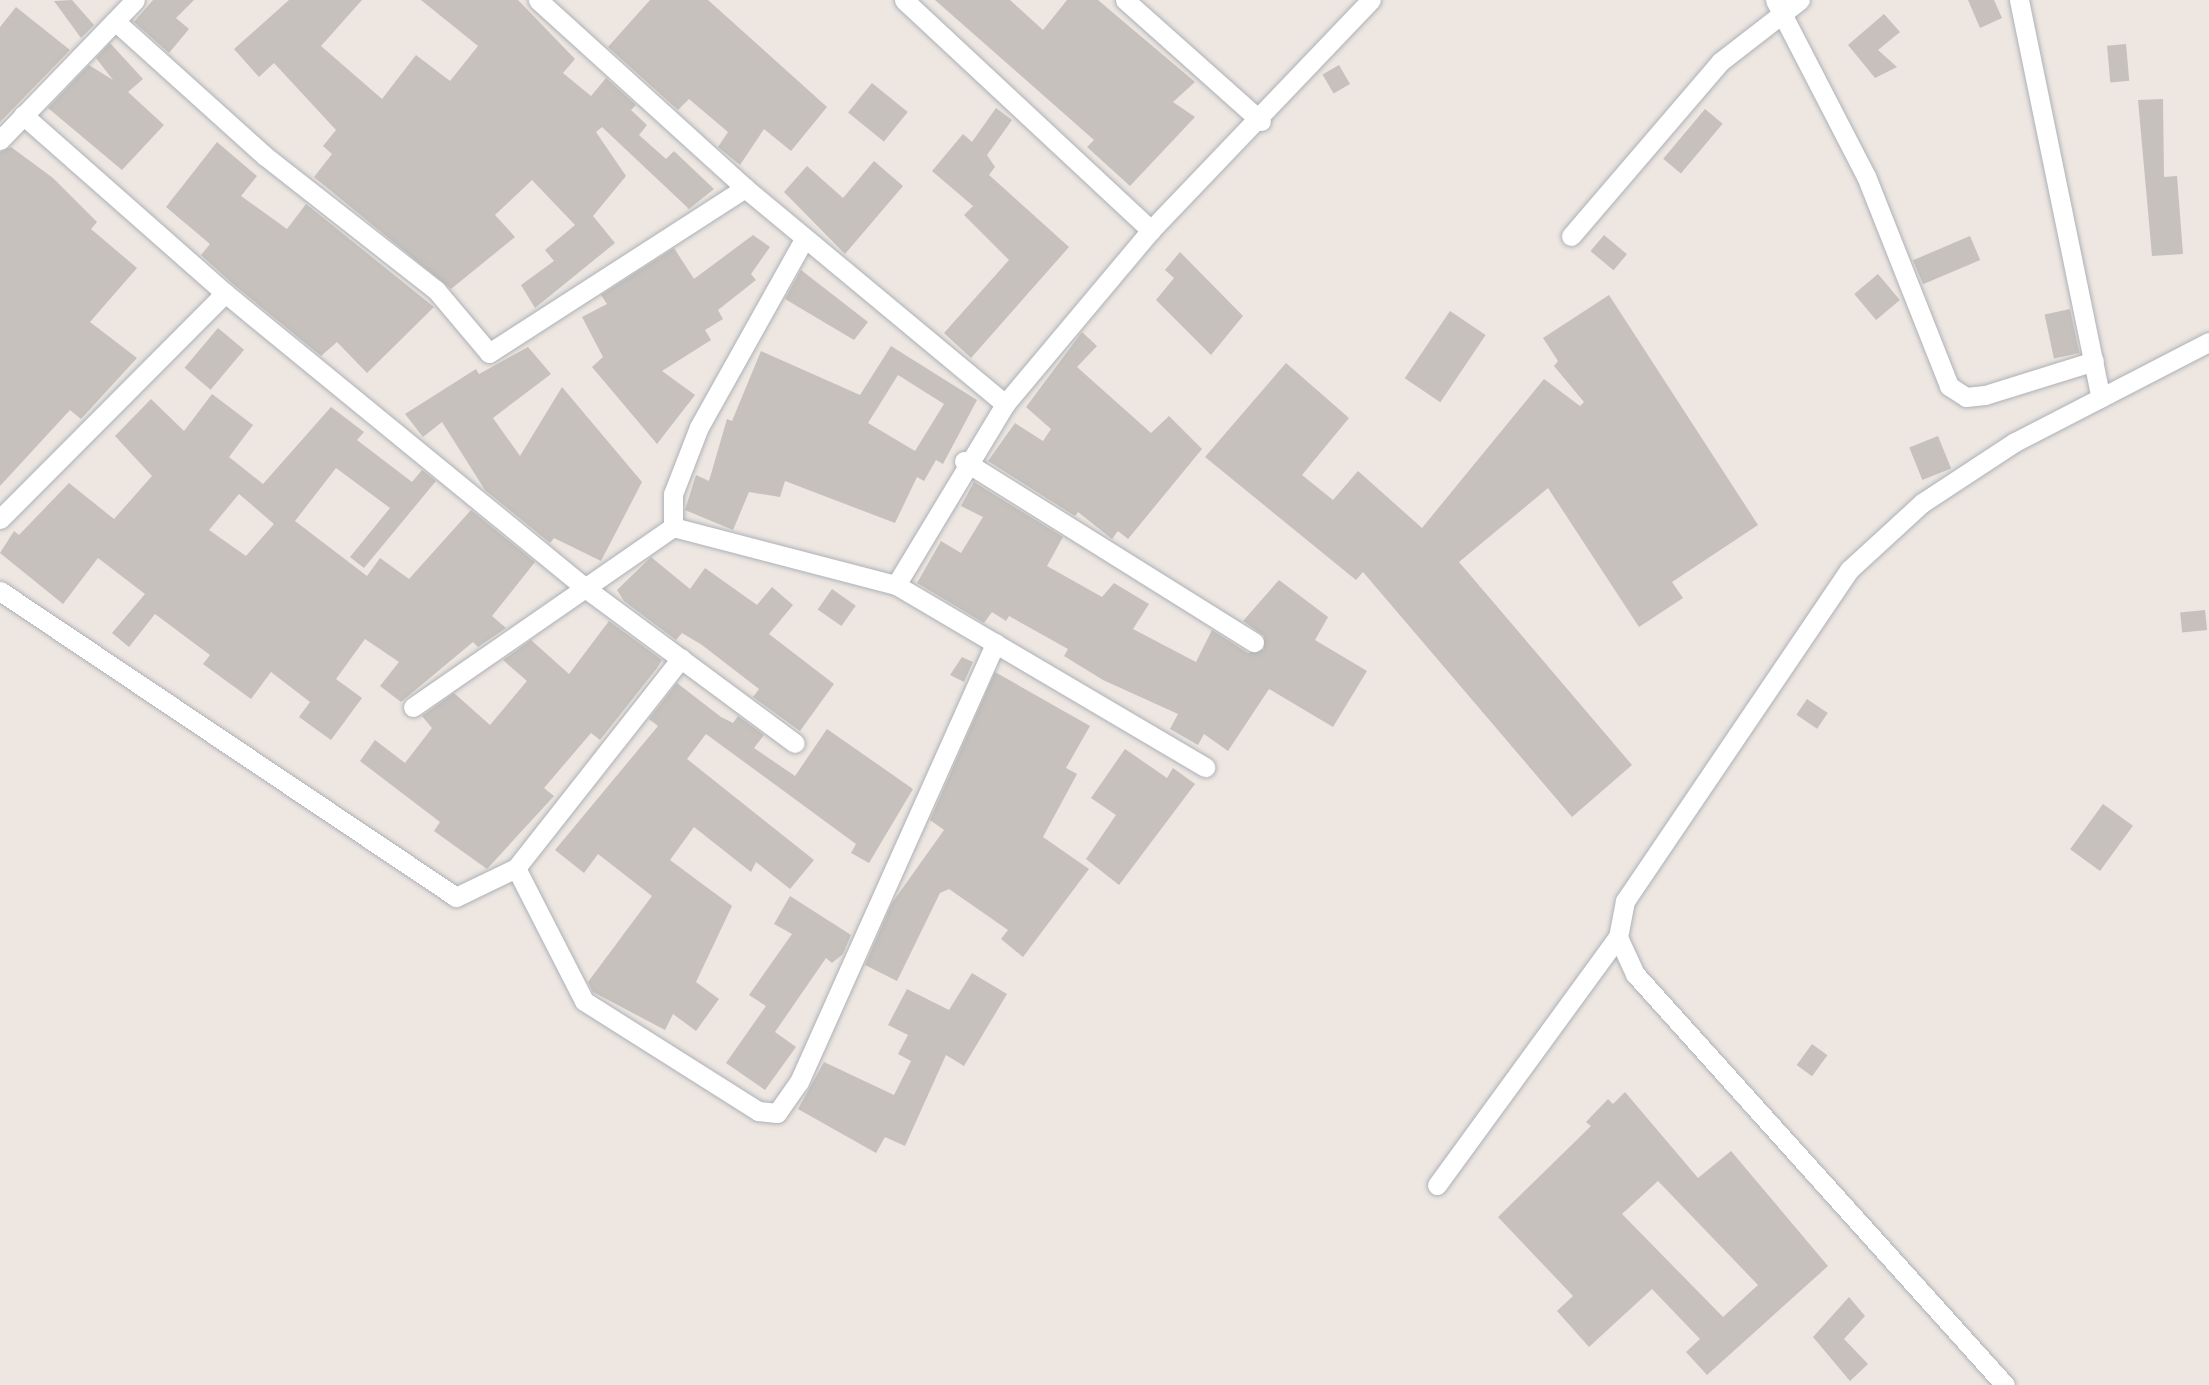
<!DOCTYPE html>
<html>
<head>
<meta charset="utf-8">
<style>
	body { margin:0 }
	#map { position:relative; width:2209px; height:1385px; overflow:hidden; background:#ede6e1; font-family:Roboto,sans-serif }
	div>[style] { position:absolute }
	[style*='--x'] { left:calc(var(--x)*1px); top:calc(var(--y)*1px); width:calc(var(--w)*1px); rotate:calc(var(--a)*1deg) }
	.building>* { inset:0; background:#c6c1bc; transform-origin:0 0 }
	.roads { filter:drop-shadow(0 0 2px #adb1b7) drop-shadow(0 0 2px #adb1b7) }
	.minor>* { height:19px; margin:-9.5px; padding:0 9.5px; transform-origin:9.5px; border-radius:9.5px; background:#fff }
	span { translate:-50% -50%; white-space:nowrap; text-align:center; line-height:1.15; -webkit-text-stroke:7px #fff; paint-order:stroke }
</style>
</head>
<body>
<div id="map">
	<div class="building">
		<div style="clip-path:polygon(72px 0,94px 25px,81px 38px,54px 1px)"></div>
		<div style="clip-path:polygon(153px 0,194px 0,176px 18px,189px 29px,169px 53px,134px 22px)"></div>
		<div style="clip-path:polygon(289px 0,362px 0,321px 46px,382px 99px,416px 55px,450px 81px,478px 46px,421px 0,518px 0,575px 59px,563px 73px,591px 96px,606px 78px,636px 105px,631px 110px,647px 125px,639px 135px,666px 159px,674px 151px,714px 189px,689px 209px,602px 127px,596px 132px,626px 176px,593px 216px,615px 243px,535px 308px,521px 285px,554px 261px,545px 250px,575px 225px,532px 180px,495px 215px,515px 237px,451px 289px,314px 177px,332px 154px,323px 146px,336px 130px,274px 63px,259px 77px,234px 49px)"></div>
		<div style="clip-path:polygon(650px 0,708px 0,827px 107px,791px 151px,764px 129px,740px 165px,718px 147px,728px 132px,689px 99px,678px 110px,608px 47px)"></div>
		<div style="clip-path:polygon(935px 0,1010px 0,1043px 30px,1067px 0,1098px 0,1195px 82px,1173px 102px,1195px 117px,1130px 186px,1087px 147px,1094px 140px)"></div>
		<div style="clip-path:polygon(1968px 0,1994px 0,2002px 18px,1980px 28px)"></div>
		<div style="clip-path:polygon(16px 7px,70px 50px,0 122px,0 27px)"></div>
		<div style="clip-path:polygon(1884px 14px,1900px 32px,1878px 50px,1897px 67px,1875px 78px,1848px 45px)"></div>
		<div style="clip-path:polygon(110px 43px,143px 79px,128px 92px,164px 125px,122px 170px,48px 108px,89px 65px,113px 80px,96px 58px)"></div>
		<div style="left:2126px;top:44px;width:37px;height:19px;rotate:85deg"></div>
		<div style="left:1339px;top:65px;width:22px;height:19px;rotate:60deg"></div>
		<div style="left:872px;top:83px;width:46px;height:38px;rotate:39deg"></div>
		<div style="clip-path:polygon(2163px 99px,2164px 177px,2177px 176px,2183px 254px,2152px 256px,2138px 100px)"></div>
		<div style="clip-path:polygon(996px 108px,1012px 120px,987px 155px,995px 167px,989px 175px,1069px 247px,971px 358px,944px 333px,1009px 260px,964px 215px,973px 206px,932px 171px,963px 134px,972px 142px)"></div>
		<div style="left:1705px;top:109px;width:23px;height:65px;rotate:40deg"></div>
		<div style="clip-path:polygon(217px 142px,257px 176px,241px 196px,287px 229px,306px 204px,434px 307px,367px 373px,337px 342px,321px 356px,233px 284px,201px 255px,210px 244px,166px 207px)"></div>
		<div style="clip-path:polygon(11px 147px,53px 178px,97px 222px,91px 229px,137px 268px,90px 322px,137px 358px,81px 419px,70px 410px,0 486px,0 152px)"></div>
		<div style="clip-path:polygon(874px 161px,903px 186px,845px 254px,784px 192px,807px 166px,843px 198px)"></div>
		<div style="clip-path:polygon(753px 235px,770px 247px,751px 274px,756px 280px,718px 310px,723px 319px,705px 330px,711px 340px,662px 371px,695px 395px,657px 444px,592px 367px,603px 357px,582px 317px,607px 304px,601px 295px,674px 248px,694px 279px)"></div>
		<div style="left:1604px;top:235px;width:30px;height:21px;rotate:40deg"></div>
		<div style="left:1970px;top:236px;width:26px;height:62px;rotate:67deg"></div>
		<div style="clip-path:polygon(1180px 252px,1243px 316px,1211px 355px,1156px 300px,1174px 278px,1165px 270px)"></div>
		<div style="clip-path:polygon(801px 270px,868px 322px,854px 340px,785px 299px)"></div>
		<div style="left:1878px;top:274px;width:34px;height:31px;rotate:50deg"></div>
		<div style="clip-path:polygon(1609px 295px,1758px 525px,1672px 582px,1683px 598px,1639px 627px,1548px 488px,1459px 562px,1632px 765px,1572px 817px,1363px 572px,1356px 580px,1205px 457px,1286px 363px,1349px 418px,1302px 475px,1333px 500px,1358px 471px,1422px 528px,1544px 379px,1580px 406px,1584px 402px,1554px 366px,1558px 361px,1543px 338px)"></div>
		<div style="left:2070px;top:309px;width:45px;height:26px;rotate:78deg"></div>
		<div style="left:1450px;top:311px;width:43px;height:81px;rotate:34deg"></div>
		<div style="left:218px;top:328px;width:34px;height:52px;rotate:40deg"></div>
		<div style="clip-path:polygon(1082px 332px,1097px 346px,1077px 367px,1151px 433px,1169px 416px,1202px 449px,1128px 539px,1118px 531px,1112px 539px,1078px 512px,1075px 516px,988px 461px,1015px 423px,1043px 441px,1051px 429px,1026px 407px)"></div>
		<div style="clip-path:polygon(evenodd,891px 346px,977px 400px,943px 464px,936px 460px,924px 481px,917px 477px,895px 523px,785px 481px,780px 497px,749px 492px,733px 530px,685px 510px,696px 475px,709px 481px,727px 419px,732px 421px,761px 351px,860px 395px,891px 346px,898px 375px,944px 404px,915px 451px,868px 423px,898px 375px)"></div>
		<div style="clip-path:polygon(528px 347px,551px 374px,493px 418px,520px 456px,562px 387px,642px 482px,601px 561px,554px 538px,550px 543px,485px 490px,442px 422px,423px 437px,405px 414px,476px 369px,479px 374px)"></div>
		<div style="clip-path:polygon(evenodd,212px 394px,253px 425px,229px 457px,263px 484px,331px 407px,364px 432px,357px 440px,412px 482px,422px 470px,436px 481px,364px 568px,350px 557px,390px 508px,336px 468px,295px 521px,367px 576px,380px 558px,409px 579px,471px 510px,535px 562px,492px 616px,506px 628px,478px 647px,473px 642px,401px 702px,380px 686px,399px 662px,365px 639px,336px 679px,362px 698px,331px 740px,299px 717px,310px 702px,271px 672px,251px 699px,203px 664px,210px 655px,155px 614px,129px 647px,112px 633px,145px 594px,98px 558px,63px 604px,0 553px,14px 531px,19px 535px,69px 483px,114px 519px,152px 476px,115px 436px,151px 399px,184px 431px,212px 394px,239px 494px,274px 524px,246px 556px,209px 530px,239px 494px)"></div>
		<div style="left:1938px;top:436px;width:35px;height:31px;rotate:68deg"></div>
		<div style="clip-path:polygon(974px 482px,1063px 537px,1047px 566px,1102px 597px,1114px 583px,1149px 604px,1133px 629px,1196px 662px,1212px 630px,1248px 653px,1264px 649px,1264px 636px,1243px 621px,1279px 580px,1328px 617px,1315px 640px,1367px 671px,1333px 727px,1269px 689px,1228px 751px,1204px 734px,1198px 745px,1170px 729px,1178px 714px,1103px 680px,1064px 656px,1068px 649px,1009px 616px,1006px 621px,992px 612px,984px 623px,917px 583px,941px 541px,961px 553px,983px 517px,961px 506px)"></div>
		<div style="clip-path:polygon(651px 557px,690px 589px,705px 568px,757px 605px,772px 587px,793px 605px,769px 634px,834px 684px,800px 731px,753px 697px,759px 689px,702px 645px,682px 633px,676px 640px,624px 601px,617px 590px)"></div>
		<div style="left:832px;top:589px;width:29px;height:25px;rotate:35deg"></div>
		<div style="left:2205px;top:610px;width:20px;height:25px;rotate:84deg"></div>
		<div style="clip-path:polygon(609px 621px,662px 660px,657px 668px,600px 740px,591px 733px,544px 788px,554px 796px,487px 869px,434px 831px,440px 822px,360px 761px,375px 740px,405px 763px,432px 728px,422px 716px,454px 693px,490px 725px,527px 681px,503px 660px,531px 640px,569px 674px)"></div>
		<div style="clip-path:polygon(962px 657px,973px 662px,964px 682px,950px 675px)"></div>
		<div style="clip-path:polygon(995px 672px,1090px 726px,1066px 768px,1077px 774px,1043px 837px,1089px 869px,1023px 957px,1001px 939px,1008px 930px,949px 889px,940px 893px,897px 981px,865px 965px,892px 903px,944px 830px,930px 820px)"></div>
		<div style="clip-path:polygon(677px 683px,721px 717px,733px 723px,738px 716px,764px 735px,754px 748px,795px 776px,827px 729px,913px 789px,869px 863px,851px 853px,856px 844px,706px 734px,687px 759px,814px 860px,790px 889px,756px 862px,751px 872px,694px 827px,670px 860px,732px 906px,696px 982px,719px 999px,696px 1031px,673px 1014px,665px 1030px,593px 992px,588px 982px,652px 896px,598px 854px,584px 873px,555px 850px,658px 726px,649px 719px)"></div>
		<div style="left:1807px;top:699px;width:25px;height:19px;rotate:34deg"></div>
		<div style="clip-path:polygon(1125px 749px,1167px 778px,1173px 768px,1195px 784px,1119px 885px,1086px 859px,1116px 815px,1091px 798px)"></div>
		<div style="left:2103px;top:804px;width:37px;height:56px;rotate:36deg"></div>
		<div style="clip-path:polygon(790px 896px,851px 935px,843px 954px,832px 963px,826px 958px,775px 1032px,796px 1047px,765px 1090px,726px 1063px,766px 1006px,749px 995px,792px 934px,774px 924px)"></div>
		<div style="clip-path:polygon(972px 973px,1007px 994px,964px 1066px,946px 1055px,905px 1146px,885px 1137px,876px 1153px,798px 1109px,824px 1062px,894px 1095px,911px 1061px,898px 1054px,908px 1035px,888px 1025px,907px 989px,949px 1010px)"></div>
		<div style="left:1812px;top:1044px;width:19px;height:26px;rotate:36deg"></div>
		<div style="clip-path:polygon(evenodd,1625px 1092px,1698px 1178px,1731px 1151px,1828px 1266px,1707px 1375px,1686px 1352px,1700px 1339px,1652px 1289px,1589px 1347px,1557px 1311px,1573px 1296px,1498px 1217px,1591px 1126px,1586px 1122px,1608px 1099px,1613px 1104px,1625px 1092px,1658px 1181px,1758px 1285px,1723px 1317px,1622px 1214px,1658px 1181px)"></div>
		<div style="clip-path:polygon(1849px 1297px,1865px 1316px,1844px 1339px,1868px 1364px,1850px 1381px,1813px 1337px)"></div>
	</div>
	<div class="roads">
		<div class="minor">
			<div style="--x:538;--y:0;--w:280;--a:42.2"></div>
			<div style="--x:745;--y:188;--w:338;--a:39.7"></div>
			<div style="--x:904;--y:0;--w:338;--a:43"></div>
			<div style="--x:1125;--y:0;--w:182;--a:41.7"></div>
			<div style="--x:1775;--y:0;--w:198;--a:62.7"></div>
			<div style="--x:1866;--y:176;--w:226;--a:68.4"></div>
			<div style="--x:1949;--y:386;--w:20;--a:33"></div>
			<div style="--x:1966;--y:397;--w:19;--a:-6"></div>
			<div style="--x:1985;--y:395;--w:114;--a:-17.3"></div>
			<div style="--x:2019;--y:0;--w:406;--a:78.4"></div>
			<div style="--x:115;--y:21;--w:202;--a:42"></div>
			<div style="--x:265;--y:156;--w:217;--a:38.1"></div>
			<div style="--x:436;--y:290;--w:82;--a:49.9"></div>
			<div style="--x:489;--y:353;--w:305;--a:-32.8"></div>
			<div style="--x:23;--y:115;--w:269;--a:41.4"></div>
			<div style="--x:225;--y:293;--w:469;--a:39.3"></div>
			<div style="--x:588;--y:590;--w:257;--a:36.5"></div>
			<div style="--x:0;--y:140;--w:194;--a:-46"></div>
			<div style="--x:1571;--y:236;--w:229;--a:-49.4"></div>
			<div style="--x:1720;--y:62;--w:101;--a:-37.8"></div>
			<div style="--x:964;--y:461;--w:342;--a:32"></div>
			<div style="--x:0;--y:519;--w:319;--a:-45.1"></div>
			<div style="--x:673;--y:527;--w:33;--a:-90"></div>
			<div style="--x:673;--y:494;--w:72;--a:-68.8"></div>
			<div style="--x:699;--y:427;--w:215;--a:-60.8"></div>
			<div style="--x:896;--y:585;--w:211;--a:-58.9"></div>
			<div style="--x:1005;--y:404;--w:227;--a:-50"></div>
			<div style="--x:1151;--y:230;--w:318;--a:-46.3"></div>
			<div style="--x:0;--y:591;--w:549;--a:33.86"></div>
			<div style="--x:456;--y:897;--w:67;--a:-25.8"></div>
			<div style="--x:516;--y:868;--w:267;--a:-51.8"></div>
			<div style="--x:413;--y:707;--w:316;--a:-34.7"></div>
			<div style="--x:673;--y:527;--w:230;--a:14.6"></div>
			<div style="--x:896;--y:585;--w:359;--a:30.5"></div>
			<div style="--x:516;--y:868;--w:149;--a:62.9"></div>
			<div style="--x:584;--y:1001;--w:206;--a:32.3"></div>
			<div style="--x:758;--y:1111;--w:19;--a:6"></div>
			<div style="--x:777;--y:1113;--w:38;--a:-55"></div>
			<div style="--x:799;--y:1082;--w:481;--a:-65.9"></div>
			<div style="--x:1618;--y:937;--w:41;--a:65.3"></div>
			<div style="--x:1635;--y:974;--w:553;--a:48.01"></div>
			<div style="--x:1437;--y:1185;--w:307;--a:-53.9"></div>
			<div style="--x:1618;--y:937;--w:37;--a:-79"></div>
			<div style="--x:1625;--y:901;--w:400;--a:-55.9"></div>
			<div style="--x:1849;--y:570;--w:99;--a:-42.5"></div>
			<div style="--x:1922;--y:503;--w:111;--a:-33.3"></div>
			<div style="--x:2015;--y:442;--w:218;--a:-27.3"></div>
		</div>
	</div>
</div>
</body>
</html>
